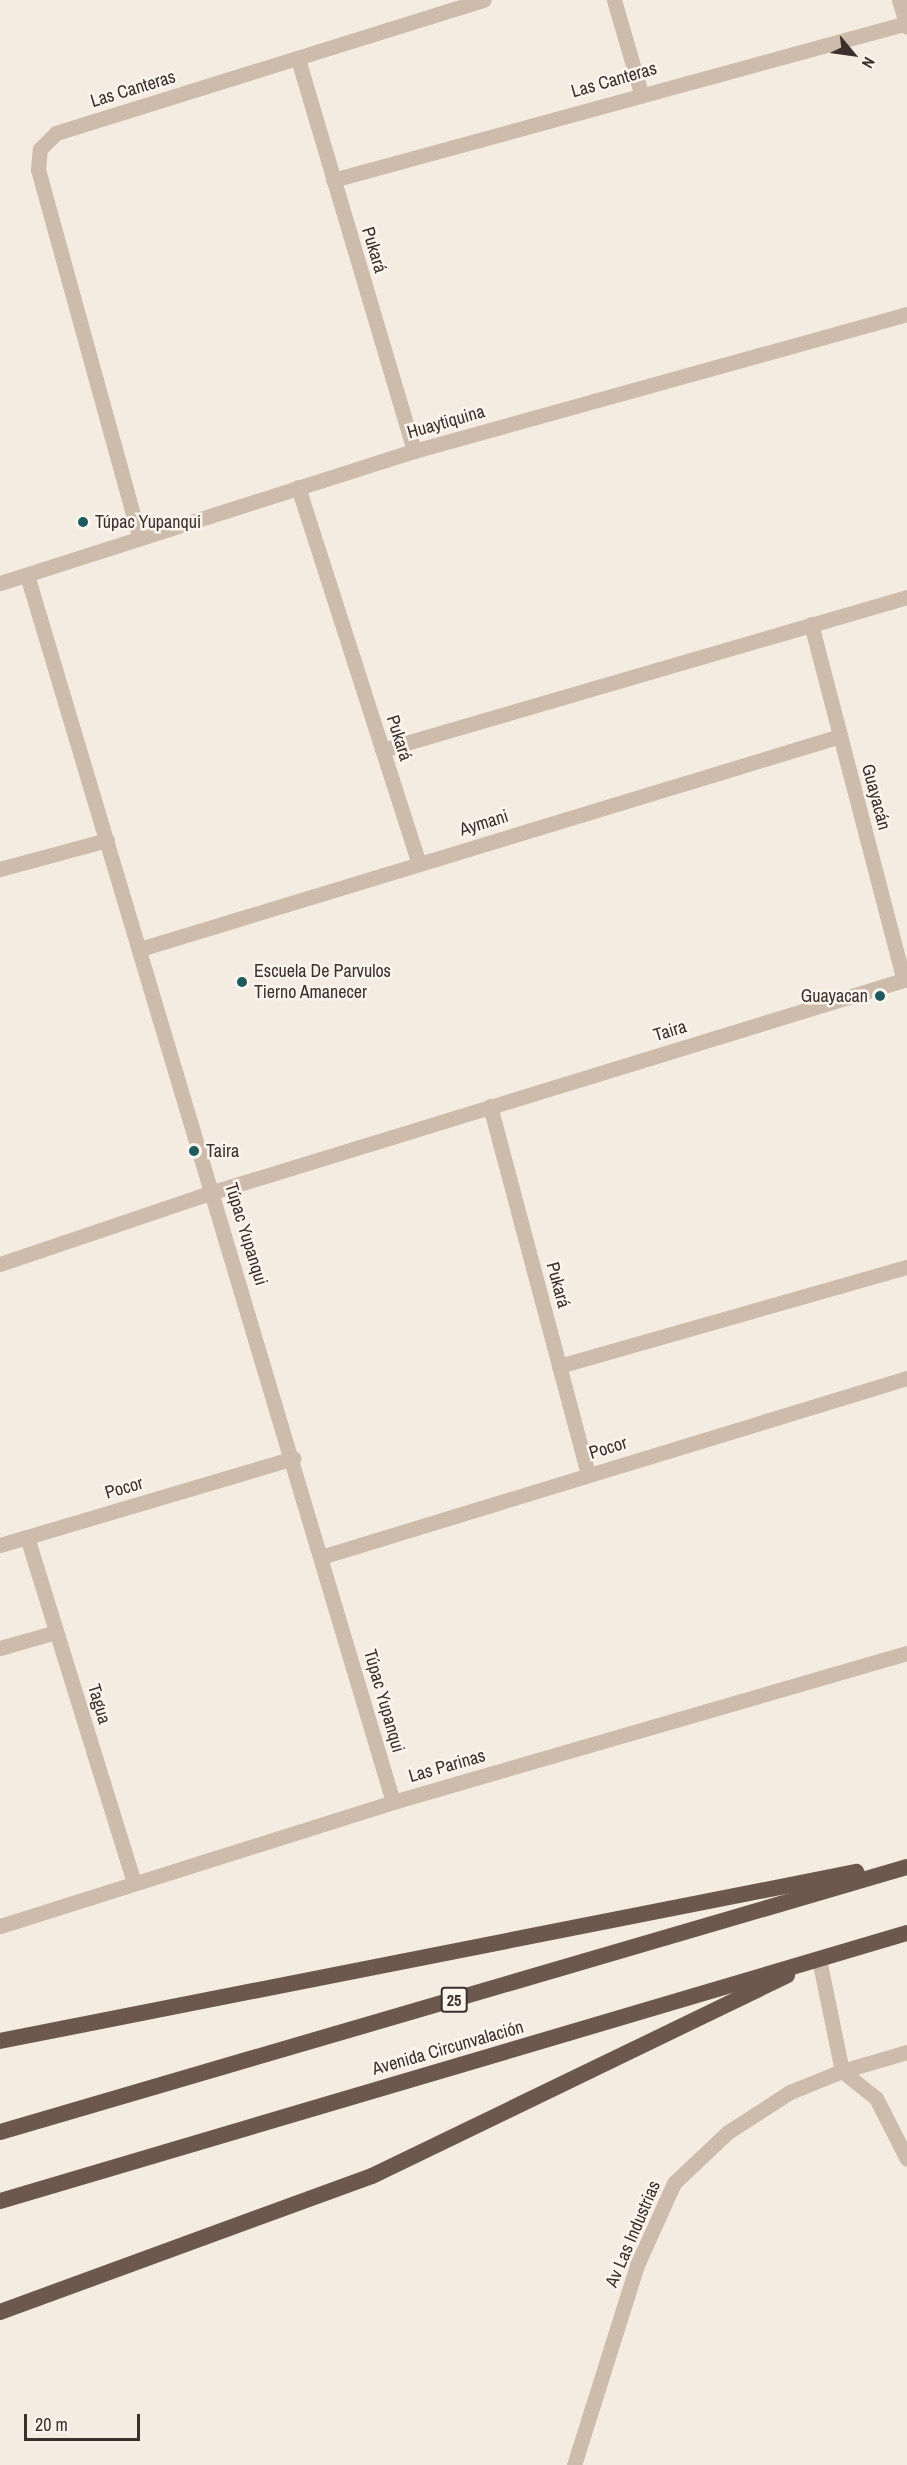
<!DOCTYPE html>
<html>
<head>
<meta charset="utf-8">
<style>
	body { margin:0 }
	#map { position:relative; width:907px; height:2465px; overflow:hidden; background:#f4ebe1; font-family:"Archivo Narrow",sans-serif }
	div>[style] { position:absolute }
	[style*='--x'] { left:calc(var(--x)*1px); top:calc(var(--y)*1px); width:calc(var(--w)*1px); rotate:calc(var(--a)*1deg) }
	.service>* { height:15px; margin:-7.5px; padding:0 7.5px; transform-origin:7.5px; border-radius:7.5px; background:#cdbbac }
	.minor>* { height:15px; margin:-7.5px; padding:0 7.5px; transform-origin:7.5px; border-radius:7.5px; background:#cdbbac }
	.tertiary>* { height:15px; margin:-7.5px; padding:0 7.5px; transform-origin:7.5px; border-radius:7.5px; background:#cdbbac }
	.trunk>* { height:16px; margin:-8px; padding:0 8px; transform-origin:8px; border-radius:8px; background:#6c584f }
	.dots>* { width:16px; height:16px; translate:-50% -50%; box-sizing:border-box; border:3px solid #fbf5ee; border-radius:50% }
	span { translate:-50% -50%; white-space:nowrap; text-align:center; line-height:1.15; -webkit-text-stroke:5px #fbf5ee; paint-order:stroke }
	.shield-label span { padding:2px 4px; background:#fbf5ee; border:2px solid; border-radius:4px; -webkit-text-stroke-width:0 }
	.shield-label { font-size:16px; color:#3b302b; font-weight:700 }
	.street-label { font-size:18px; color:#3b302b }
	.poi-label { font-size:18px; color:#3b302b }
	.left { translate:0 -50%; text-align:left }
	.right { translate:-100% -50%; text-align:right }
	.north { position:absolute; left:823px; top:24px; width:60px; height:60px; -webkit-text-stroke:4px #fbf5ee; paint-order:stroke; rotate:119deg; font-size:16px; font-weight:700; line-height:24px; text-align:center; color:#3b302b }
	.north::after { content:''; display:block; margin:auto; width:21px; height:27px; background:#3b302b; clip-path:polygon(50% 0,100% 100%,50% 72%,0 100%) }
	.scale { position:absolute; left:24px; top:2414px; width:116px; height:27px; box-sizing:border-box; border:3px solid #3b302b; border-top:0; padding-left:8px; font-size:18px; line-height:21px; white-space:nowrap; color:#3b302b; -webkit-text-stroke:4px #fbf5ee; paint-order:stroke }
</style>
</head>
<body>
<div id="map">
	<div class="service">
		<div style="--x:842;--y:2071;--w:43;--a:38.5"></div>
		<div style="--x:876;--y:2098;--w:68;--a:63.1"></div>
	</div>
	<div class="minor">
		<div style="--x:614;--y:0;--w:97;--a:73.8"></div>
		<div style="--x:899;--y:0;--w:28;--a:73"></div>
		<div style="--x:298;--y:59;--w:409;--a:73.5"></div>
		<div style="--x:333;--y:180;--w:595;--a:-15.3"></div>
		<div style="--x:298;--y:487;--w:395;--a:72.2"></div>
		<div style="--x:139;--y:536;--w:380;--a:-105.4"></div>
		<div style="--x:38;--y:170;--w:21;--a:-85"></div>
		<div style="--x:40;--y:149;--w:23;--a:-45"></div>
		<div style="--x:56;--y:133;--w:448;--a:-17.3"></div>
		<div style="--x:27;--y:575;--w:1280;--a:73.39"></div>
		<div style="--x:811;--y:624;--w:368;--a:75.4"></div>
		<div style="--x:382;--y:750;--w:547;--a:-16.25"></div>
		<div style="--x:0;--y:869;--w:111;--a:-15.2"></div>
		<div style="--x:140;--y:949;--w:732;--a:-16.92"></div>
		<div style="--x:490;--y:1106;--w:381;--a:75.1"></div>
		<div style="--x:0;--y:1264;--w:225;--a:-18.7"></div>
		<div style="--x:213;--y:1192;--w:726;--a:-17.06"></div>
		<div style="--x:559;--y:1366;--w:362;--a:-15.9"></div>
		<div style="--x:27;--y:1537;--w:362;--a:72.8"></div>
		<div style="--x:0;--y:1545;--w:306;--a:-16.5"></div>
		<div style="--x:321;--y:1557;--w:613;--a:-16.99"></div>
		<div style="--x:0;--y:1648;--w:58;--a:-15.9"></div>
		<div style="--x:0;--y:1926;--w:412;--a:-17.5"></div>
		<div style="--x:393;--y:1802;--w:535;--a:-16.17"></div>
		<div style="--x:842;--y:2071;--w:68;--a:-16.3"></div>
		<div style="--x:574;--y:2465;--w:210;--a:-72.5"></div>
		<div style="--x:637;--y:2265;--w:90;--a:-65.7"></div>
		<div style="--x:674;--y:2183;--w:74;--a:-43.4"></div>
		<div style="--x:728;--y:2132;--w:74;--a:-32.8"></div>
		<div style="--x:790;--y:2092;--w:56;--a:-22"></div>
		<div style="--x:842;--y:2071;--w:114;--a:-101.6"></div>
	</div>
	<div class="tertiary">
		<div style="--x:0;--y:583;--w:435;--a:-17.7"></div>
		<div style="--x:414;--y:451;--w:512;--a:-15.53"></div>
	</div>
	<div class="trunk">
		<div style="--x:0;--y:2041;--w:873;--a:-11.17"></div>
		<div style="--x:0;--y:2132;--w:945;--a:-16.29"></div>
		<div style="--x:0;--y:2201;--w:946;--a:-16.46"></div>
		<div style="--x:0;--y:2312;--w:396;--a:-20.1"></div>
		<div style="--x:372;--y:2176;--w:461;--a:-25.8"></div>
	</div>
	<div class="dots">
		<div style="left:83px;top:522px;background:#1f5a5e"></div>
		<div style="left:242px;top:982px;background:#1f5a5e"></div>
		<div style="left:880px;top:996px;background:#1f5a5e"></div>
		<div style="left:194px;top:1151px;background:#1f5a5e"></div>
	</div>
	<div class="shield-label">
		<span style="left:454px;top:2000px">25</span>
	</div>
	<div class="street-label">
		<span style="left:614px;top:80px;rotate:-16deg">Las Canteras</span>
		<span style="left:133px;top:89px;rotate:-17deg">Las Canteras</span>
		<span style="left:374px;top:250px;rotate:73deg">Pukará</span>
		<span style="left:446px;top:422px;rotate:-16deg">Huaytiquina</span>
		<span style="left:399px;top:738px;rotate:72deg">Pukará</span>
		<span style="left:876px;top:797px;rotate:75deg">Guayacán</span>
		<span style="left:484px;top:823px;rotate:-17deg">Aymani</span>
		<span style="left:670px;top:1031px;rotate:-17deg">Taira</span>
		<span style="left:246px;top:1234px;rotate:73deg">Túpac Yupanqui</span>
		<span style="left:558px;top:1285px;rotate:75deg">Pukará</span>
		<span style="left:608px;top:1448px;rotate:-17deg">Pocor</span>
		<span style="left:124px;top:1488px;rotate:-16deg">Pocor</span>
		<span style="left:384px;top:1701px;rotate:74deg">Túpac Yupanqui</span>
		<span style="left:99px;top:1704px;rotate:73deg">Tagua</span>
		<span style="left:447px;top:1766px;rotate:-16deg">Las Parinas</span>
		<span style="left:448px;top:2048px;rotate:-16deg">Avenida Circunvalación</span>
		<span style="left:633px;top:2234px;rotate:-67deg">Av Las Industrias</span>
	</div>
	<div class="poi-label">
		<span class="left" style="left:95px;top:522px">Túpac Yupanqui</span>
		<span class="left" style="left:254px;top:982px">Escuela De Parvulos<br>Tierno Amanecer</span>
		<span class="right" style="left:868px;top:996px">Guayacan</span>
		<span class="left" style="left:206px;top:1151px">Taira</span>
	</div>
	<div class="north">N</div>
	<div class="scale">20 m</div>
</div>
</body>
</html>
